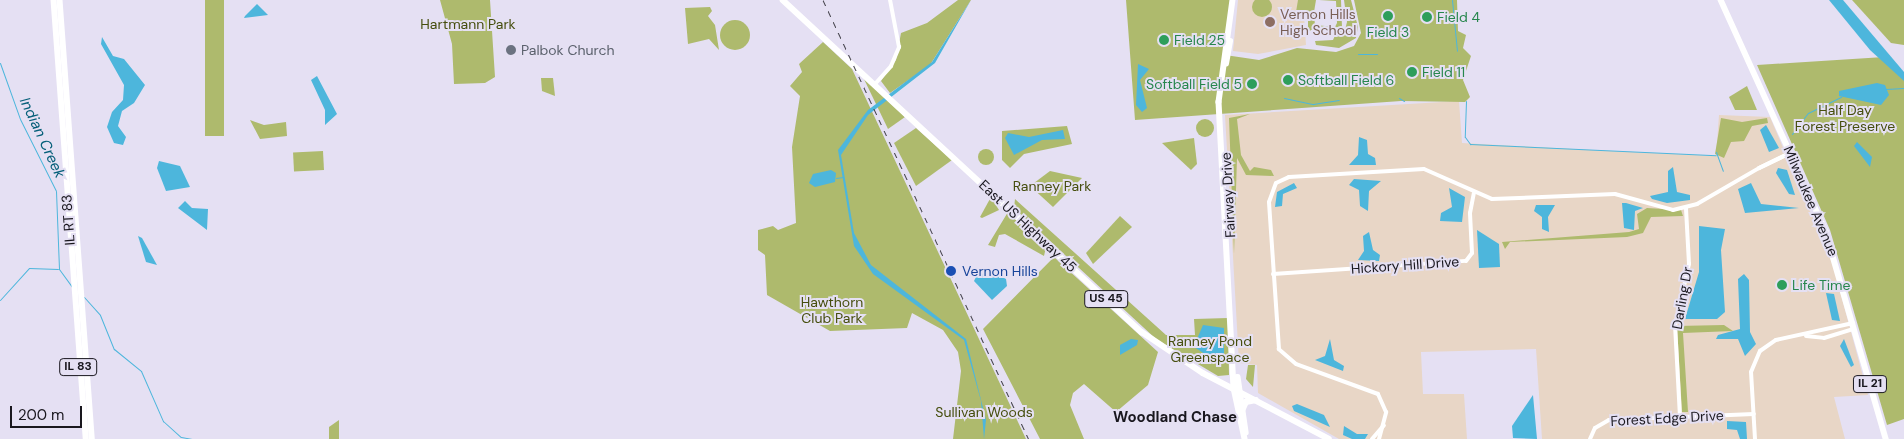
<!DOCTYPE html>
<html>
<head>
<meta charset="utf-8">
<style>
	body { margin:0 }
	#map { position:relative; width:1904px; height:439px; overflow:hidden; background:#e5e0f3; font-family:"DM Sans",sans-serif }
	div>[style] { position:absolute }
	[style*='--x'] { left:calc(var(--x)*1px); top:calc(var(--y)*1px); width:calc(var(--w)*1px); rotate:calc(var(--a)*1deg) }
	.commercial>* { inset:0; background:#e8d6c6 }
	.green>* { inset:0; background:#aeba6d; transform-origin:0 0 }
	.round { border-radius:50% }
	.water>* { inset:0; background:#4db6dc }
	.stream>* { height:1px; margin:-0.5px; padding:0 0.5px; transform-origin:0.5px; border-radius:0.5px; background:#4db6dc }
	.minor>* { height:4px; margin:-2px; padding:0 2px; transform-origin:2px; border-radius:2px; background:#fff }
	.major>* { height:5.5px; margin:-2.75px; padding:0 2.75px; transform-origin:2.75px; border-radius:2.75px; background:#fff }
	.rail>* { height:1px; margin-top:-0.5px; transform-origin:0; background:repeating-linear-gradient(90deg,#46444d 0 6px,transparent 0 12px) }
	.dots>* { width:14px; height:14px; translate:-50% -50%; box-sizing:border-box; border:2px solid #e5e0f3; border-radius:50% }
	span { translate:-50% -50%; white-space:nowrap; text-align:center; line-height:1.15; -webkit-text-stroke:4px #e5e0f3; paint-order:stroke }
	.shield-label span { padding:1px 4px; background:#e5e0f3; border:1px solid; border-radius:4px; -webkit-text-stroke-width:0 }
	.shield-label { font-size:12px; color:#19171e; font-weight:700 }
	.education-label { font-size:14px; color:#785e54 }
	.left { translate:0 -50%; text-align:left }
	.leisure-label { font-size:14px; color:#27864d }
	.right { translate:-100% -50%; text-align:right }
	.park-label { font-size:14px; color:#464e0e }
	.worship-label { font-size:14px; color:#5b616d }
	.street-label { font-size:14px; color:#19171e }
	.transit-label { font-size:14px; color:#164399 }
	.water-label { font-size:15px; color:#055f79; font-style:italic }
	.neighbourhood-label { font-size:15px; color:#19171e; font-weight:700 }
	.scale { position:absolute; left:10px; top:406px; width:72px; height:22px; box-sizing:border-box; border:2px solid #19171e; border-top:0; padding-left:6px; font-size:15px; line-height:18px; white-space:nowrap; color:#19171e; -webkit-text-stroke:4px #e5e0f3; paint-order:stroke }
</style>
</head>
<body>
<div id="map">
	<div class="commercial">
		<div style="clip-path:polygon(1238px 0,1303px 0,1306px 45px,1258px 54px,1233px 51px)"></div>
		<div style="clip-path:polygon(1459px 101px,1462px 143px,1591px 150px,1716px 156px,1719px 115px,1770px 117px,1833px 265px,1868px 395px,1834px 397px,1845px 439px,1542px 439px,1536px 349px,1421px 352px,1423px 394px,1464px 394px,1467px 439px,1339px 439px,1258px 393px,1257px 365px,1239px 363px,1225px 115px)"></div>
	</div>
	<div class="green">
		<div class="round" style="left:1252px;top:-3px;width:20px;height:20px"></div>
		<div style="left:205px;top:0;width:19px;height:136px"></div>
		<div style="clip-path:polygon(440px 0,490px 0,495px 77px,485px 83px,454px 84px,452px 44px)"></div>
		<div style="clip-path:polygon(958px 0,971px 0,930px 65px,890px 93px,881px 81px,896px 60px,901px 33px,927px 23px)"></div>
		<div style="clip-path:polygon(1126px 0,1231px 0,1225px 55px,1259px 60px,1297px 48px,1336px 52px,1354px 46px,1361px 33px,1354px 0,1457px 0,1458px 31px,1466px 35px,1463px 48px,1471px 56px,1463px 80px,1470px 97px,1465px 102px,1401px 101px,1135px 120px)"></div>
		<div style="clip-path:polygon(1298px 0,1316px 0,1314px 12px,1295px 18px)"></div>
		<div style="clip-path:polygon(1319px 0,1341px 0,1342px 27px,1324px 28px,1316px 27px,1308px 32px,1308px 15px,1314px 15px,1315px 25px,1335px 27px,1337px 23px,1336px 1px)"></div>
		<div style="clip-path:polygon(1344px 0,1351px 0,1358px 27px,1356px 38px,1339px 48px,1316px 45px,1315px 41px,1333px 40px,1337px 31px,1342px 37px,1339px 30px,1345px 30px,1347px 22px)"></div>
		<div style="clip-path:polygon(1852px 0,1904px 0,1904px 45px,1891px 43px)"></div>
		<div style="clip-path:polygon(710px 7px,712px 11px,708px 16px,715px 25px,719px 50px,709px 39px,688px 44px,685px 8px)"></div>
		<div class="round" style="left:720px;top:20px;width:30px;height:30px"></div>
		<div style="clip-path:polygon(823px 42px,852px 69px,1026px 439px,953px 439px,961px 371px,958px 352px,943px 330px,912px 313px,907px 328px,830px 331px,767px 295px,765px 255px,758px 250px,758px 230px,773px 226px,778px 230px,796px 223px,792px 147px,800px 96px,790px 86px,802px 72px,799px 64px)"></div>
		<div style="clip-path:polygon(1884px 57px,1904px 75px,1904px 419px,1887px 425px,1830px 230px,1757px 65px)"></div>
		<div style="clip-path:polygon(863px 77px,905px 117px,888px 129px)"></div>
		<div style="clip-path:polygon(541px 78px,553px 78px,555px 96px,542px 91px)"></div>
		<div style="clip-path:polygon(1747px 86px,1757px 110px,1735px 110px,1729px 97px)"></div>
		<div style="clip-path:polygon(1250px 114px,1237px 119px,1241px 155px,1250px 171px,1254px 167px,1271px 170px,1274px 176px,1246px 175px,1237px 158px,1234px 254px,1229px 118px)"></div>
		<div style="clip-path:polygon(1721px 118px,1742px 122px,1767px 118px,1768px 123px,1752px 126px,1744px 141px,1731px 142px,1724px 158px,1715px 154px)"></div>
		<div class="round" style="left:1196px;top:119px;width:18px;height:18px"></div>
		<div style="clip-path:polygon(250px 120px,264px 125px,286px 122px,287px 136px,260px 139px)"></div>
		<div style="clip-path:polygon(1067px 126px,1072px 144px,1024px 154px,1010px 168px,1002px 160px,1002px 131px)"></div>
		<div style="clip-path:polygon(916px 128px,952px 160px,916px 186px,894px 143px)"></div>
		<div style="clip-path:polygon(1194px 138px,1197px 164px,1191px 170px,1162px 143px)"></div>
		<div class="round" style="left:978px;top:149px;width:16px;height:16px"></div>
		<div style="left:323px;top:151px;width:19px;height:30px;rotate:87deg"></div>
		<div style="clip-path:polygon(1050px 171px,1082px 178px,1053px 207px,1030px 186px)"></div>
		<div style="clip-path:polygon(991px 197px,999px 210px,982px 218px,980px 217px)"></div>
		<div style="clip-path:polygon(1015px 199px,1166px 335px,1195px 335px,1194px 319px,1228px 318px,1229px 375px,1218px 376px,1156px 339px,1014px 208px)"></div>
		<div style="clip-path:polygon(1647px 208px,1681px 210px,1683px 216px,1651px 217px,1643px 233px,1627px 237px,1510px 242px,1505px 249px,1502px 242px,1629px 232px,1639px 229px,1637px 214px)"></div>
		<div style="clip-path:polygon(1008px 212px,1046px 247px,1044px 256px,1005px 234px,999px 235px,995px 247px,988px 245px)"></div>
		<div style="clip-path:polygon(1120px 216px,1132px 227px,1093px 264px,1086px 253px)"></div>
		<div style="clip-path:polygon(1054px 257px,1158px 352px,1148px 385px,1116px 412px,1084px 384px,1073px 393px,1070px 405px,1084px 439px,1040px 439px,983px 329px)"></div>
		<div style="clip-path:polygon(1724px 325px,1733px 331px,1683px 333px,1688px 412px,1682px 412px,1677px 326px)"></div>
		<div style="clip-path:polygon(1248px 365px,1255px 365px,1253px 387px,1246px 379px)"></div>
		<div style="clip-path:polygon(339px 420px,339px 439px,329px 439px,329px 427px)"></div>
	</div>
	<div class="water">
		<div style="clip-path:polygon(971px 0,935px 63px,868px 115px,841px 155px,854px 233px,871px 265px,966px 339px,986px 420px,984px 439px,981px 401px,964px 340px,873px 274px,854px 246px,838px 150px,868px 110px,932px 62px)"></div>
		<div style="clip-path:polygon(1829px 0,1843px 0,1904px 72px,1904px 81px,1870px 50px)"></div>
		<div style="clip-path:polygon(257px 4px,268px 15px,244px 18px,245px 16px)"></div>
		<div style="clip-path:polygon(102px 37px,113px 56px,124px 59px,145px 85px,134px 103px,122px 111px,118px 126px,126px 137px,123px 145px,114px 143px,107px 127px,112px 112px,123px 100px,124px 85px,101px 44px)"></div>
		<div style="clip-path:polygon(1138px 64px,1149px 69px,1140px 80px,1147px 108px,1142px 112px,1136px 105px)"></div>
		<div style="clip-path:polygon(317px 76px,337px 114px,325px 125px,325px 110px,311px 80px)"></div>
		<div style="clip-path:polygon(1877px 83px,1885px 85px,1889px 95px,1881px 105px,1839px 96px,1839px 91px)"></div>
		<div style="clip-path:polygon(1766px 125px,1779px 148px,1769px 152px,1760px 130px)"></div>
		<div style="clip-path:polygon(1063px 130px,1065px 139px,1042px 140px,1014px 155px,1005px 138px,1008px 133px,1029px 137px)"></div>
		<div style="clip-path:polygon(1359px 137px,1367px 140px,1368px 154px,1375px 158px,1376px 165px,1349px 165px,1358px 155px)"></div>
		<div style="clip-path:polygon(1857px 142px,1872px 157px,1870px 167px,1854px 146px)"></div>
		<div style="clip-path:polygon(159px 161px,180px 166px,190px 187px,166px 191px,157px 168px)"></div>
		<div style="clip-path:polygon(1673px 167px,1677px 192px,1690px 195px,1690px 200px,1667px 203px,1652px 199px,1650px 196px,1668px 192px,1668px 171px)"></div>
		<div style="clip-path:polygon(1778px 168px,1787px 170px,1795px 195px,1789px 194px,1776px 173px)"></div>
		<div style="clip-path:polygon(831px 170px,836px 173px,835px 182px,815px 187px,809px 183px,813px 174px)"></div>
		<div style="clip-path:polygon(1354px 179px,1381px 181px,1369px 191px,1368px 211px,1360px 206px,1359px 190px,1349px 185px)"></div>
		<div style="clip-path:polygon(1294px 183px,1297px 188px,1283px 194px,1282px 206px,1275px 207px,1277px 192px)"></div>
		<div style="clip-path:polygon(1751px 183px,1761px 204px,1799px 208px,1745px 213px,1738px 189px)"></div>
		<div style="clip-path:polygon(1449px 188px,1465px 197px,1462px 222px,1440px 221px,1441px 213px,1452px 207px)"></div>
		<div style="clip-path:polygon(185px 201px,192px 208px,208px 209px,207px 230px,178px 208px)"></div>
		<div style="clip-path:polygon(1626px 203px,1643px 208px,1635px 211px,1634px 230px,1624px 228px,1622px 203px)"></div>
		<div style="clip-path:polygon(1536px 205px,1555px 205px,1548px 217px,1549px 232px,1542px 229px,1542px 217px,1534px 211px)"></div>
		<div style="clip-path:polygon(1699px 226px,1725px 229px,1721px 250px,1725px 312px,1717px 319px,1685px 319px,1699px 272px)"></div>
		<div style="clip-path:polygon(1477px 230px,1499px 244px,1500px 267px,1479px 268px)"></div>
		<div style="clip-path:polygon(1369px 232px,1373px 250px,1380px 255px,1379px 261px,1358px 260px,1364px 251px,1363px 236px)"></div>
		<div style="clip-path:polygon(138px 236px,142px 238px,157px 265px,146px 262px)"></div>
		<div style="clip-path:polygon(992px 272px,1006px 279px,1007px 286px,992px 300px,974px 281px,977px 275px)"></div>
		<div style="clip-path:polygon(1744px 274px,1749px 280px,1750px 332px,1756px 344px,1745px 356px,1738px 339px,1716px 339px,1718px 335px,1740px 329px,1738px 279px)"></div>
		<div style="clip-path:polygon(1826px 293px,1834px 294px,1840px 321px,1832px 320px)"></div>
		<div style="clip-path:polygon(1203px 325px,1224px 328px,1224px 361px,1217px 362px,1185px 341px,1197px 339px)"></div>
		<div style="clip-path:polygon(1131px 339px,1138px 340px,1137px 345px,1120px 355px,1120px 345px)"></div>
		<div style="clip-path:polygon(1330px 339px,1334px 360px,1344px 366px,1343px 371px,1315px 360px,1325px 356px)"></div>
		<div style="clip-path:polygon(1844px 339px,1854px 365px,1851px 367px,1840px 346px)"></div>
		<div style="clip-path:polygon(1533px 395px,1537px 439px,1513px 438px,1512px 426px)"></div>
		<div style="clip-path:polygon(1297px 404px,1324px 415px,1330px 427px,1294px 411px,1292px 406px)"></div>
		<div style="clip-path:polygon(1727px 421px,1746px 422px,1747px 439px,1740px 439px,1737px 430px,1727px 429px)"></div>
		<div style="clip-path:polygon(1344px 426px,1357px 434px,1368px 434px,1365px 439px,1352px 439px,1343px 435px)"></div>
	</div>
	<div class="stream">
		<div style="--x:1452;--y:0;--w:51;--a:84.4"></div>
		<div style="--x:1358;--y:54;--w:19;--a:0"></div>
		<div style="--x:0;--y:63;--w:59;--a:70.3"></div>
		<div style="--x:20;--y:119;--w:80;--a:63.4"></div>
		<div style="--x:56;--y:191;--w:78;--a:87.8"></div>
		<div style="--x:59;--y:269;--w:24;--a:54"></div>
		<div style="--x:1886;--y:89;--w:18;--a:-3"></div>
		<div style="--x:1284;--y:98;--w:30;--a:12"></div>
		<div style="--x:1313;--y:104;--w:26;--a:-9"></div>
		<div style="--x:1399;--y:98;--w:6;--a:31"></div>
		<div style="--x:1466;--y:101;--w:36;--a:92"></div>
		<div style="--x:1465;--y:137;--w:9;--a:54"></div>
		<div style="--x:1470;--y:144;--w:246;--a:2.6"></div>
		<div style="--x:1792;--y:134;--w:26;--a:-53"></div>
		<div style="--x:1808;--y:113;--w:37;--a:-26"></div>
		<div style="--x:1716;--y:152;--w:20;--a:70"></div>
		<div style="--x:836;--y:178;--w:7;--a:-8"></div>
		<div style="--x:84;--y:297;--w:24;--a:48"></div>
		<div style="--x:100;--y:315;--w:37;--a:68"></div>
		<div style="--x:114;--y:349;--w:35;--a:39"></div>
		<div style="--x:141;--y:371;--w:55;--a:66.3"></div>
		<div style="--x:163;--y:421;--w:24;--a:42"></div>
		<div style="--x:181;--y:437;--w:11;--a:10"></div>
		<div style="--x:0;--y:300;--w:43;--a:-47.8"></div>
		<div style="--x:29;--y:268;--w:29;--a:2"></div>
	</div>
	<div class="minor">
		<div style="--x:875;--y:84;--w:24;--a:-48"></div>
		<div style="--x:891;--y:66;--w:21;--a:-67"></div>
		<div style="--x:899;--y:47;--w:48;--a:-100.8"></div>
		<div style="--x:1786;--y:155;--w:30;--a:154"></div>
		<div style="--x:1759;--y:168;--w:34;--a:-26"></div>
		<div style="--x:1273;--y:274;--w:193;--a:-3.9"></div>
		<div style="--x:1466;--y:261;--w:10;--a:-53"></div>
		<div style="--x:1472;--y:253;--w:40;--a:-92.9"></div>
		<div style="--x:1470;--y:213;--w:20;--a:-79"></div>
		<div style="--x:1806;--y:336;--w:18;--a:6"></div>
		<div style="--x:1824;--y:338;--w:31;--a:-17"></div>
		<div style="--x:1680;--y:417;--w:91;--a:-93.1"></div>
		<div style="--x:1675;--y:326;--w:64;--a:-77.3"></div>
		<div style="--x:1689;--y:264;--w:56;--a:-93.1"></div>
		<div style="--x:1372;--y:439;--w:18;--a:-49"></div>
		<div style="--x:1379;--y:439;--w:28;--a:-75"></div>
		<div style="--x:1386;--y:412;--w:20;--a:-114"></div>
		<div style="--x:1378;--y:394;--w:87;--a:-159.9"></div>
		<div style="--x:1296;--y:364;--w:23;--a:-139"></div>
		<div style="--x:1279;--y:349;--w:147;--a:-93.9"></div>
		<div style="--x:1269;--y:202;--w:20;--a:-70"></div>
		<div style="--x:1276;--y:183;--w:14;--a:-25"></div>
		<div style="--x:1289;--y:177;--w:135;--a:-3.4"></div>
		<div style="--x:1424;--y:169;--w:74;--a:23.8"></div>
		<div style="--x:1492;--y:199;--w:123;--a:-2.3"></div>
		<div style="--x:1615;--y:194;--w:60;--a:15.4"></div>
		<div style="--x:1673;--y:210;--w:25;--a:-14"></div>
		<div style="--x:1697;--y:204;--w:72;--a:-30.1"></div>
		<div style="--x:1590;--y:439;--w:12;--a:-66"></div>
		<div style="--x:1595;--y:428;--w:16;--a:-30"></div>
		<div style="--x:1609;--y:420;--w:145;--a:-2.4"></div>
		<div style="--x:1755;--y:439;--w:67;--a:-93.4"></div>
		<div style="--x:1751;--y:372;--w:23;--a:-67"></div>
		<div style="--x:1760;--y:351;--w:19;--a:-35"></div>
		<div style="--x:1776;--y:340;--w:79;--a:-12.4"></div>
	</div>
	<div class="major">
		<div style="--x:54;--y:0;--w:440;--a:85.8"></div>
		<div style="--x:60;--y:0;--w:440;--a:85.8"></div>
		<div style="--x:783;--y:0;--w:489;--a:42.8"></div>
		<div style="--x:1142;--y:332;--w:73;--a:33.9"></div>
		<div style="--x:1203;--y:373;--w:142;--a:27.6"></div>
		<div style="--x:1233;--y:0;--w:103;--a:97.8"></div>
		<div style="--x:1219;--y:102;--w:286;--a:87"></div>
		<div style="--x:1234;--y:388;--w:52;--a:77.8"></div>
		<div style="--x:1721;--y:0;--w:255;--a:65.6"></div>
		<div style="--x:1826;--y:232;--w:216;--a:73.8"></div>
		<div style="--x:1226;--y:64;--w:23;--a:-80"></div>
		<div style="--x:1238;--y:377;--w:56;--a:81.7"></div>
		<div style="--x:1242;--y:411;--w:10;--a:-66"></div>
		<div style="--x:1246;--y:402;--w:10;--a:-11"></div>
	</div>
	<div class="rail">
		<div style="--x:823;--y:0;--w:485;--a:64.9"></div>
	</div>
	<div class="dots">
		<div style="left:1388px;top:16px;background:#2e9e5b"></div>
		<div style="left:1427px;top:17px;background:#2e9e5b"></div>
		<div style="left:1270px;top:22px;background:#8d6e63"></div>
		<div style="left:1164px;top:40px;background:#2e9e5b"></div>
		<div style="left:511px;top:50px;background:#6b7280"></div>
		<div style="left:1412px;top:72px;background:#2e9e5b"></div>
		<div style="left:1288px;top:80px;background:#2e9e5b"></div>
		<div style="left:1252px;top:84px;background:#2e9e5b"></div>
		<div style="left:951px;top:271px;background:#1a4fb4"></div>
		<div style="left:1782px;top:285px;background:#2e9e5b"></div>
	</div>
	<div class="shield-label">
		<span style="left:1106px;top:299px">US 45</span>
		<span style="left:78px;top:367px">IL 83</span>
		<span style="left:1870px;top:384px">IL 21</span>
	</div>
	<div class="education-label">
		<span class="left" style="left:1280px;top:22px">Vernon Hills<br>High School</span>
	</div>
	<div class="leisure-label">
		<span class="left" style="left:1437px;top:17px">Field 4</span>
		<span style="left:1388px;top:32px">Field 3</span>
		<span class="left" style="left:1174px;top:40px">Field 25</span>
		<span class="left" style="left:1422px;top:72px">Field 11</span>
		<span class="left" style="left:1298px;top:80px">Softball Field 6</span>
		<span class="right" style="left:1242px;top:84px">Softball Field 5</span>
		<span class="left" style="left:1792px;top:285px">Life Time</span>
	</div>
	<div class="park-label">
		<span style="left:468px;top:24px">Hartmann Park</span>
		<span style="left:1845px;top:118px">Half Day<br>Forest Preserve</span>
		<span style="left:1052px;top:186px">Ranney Park</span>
		<span style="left:832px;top:310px">Hawthorn<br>Club Park</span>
		<span style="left:1210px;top:349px">Ranney Pond<br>Greenspace</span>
		<span style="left:984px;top:412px">Sullivan Woods</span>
	</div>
	<div class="worship-label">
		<span class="left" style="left:521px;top:50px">Palbok Church</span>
	</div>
	<div class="street-label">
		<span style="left:1228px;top:195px;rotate:-93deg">Fairway Drive</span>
		<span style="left:1811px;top:201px;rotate:67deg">Milwaukee Avenue</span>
		<span style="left:68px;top:220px;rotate:-94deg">IL RT 83</span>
		<span style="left:1028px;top:226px;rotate:43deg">East US Highway 45</span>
		<span style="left:1405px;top:265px;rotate:-4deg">Hickory Hill Drive</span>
		<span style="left:1682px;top:298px;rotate:-80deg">Darling Dr</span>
		<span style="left:1667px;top:418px;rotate:-3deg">Forest Edge Drive</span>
	</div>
	<div class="transit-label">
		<span class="left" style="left:962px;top:271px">Vernon Hills</span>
	</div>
	<div class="water-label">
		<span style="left:42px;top:138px;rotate:65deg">Indian Creek</span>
	</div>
	<div class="neighbourhood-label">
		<span style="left:1175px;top:418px">Woodland Chase</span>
	</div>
	<div class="scale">200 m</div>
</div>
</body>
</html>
